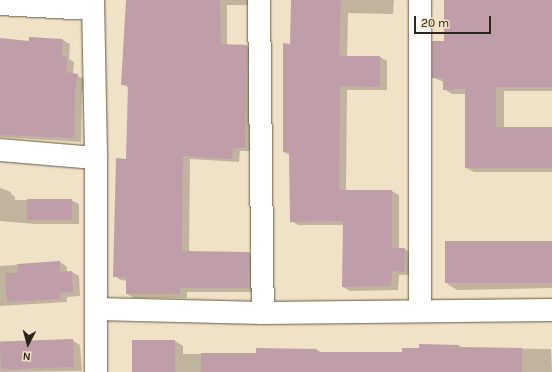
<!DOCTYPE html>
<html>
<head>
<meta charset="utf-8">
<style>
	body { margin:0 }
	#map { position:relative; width:552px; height:372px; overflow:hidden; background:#f0e2c6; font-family:Karla,sans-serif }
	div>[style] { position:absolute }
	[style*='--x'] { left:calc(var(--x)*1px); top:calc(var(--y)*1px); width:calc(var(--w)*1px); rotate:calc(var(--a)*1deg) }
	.shadow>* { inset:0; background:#0003 }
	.building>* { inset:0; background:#bf9eaa; transform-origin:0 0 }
	.roads { filter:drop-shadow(0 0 1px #665a42) drop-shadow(0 0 1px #665a42) }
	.minor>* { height:22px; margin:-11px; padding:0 11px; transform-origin:11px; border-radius:11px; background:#fff }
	span { translate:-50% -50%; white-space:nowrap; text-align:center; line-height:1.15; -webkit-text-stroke:3.5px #f0e2c6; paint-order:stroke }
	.north { position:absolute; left:8px; top:324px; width:40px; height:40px; -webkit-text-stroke:3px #f0e2c6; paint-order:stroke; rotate:186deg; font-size:11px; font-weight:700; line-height:16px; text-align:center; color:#2a251b }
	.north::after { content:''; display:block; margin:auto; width:14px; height:18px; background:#2a251b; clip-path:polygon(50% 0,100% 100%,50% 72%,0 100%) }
	.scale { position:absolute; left:414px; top:16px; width:77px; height:18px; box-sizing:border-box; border:2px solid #2a251b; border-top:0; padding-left:5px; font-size:12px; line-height:14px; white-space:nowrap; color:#2a251b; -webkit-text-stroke:3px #f0e2c6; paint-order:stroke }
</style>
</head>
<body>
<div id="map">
	<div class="shadow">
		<div style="clip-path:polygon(127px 0,253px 0,253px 5px,227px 5px,227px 45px,247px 46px,254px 51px,252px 151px,240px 151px,239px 162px,190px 159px,189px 252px,249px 253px,256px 257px,255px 292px,187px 292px,187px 298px,134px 298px,127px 294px,127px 281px,121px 280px,114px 276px,127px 160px,129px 88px,122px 84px)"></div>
		<div style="clip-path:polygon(292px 0,394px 0,393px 14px,348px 13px,347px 57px,380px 57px,387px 61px,387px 90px,347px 90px,346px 191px,392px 191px,399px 195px,399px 249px,404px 249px,412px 253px,411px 275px,399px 275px,398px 290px,350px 291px,343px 287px,343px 225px,298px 225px,291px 221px,290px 155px,284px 152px,291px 45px)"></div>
		<div style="clip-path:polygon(445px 0,552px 0,552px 91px,504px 91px,504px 128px,552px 128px,552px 172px,474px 172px,466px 168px,466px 94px,452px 94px,444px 89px,444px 82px,434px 78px,445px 42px)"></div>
		<div style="clip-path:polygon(0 39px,30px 42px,63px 40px,70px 44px,69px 59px,74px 62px,73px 74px,85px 79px,82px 94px,81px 142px,0 137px)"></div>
		<div style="clip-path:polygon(0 188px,11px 192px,11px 194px,15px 197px,15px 200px,71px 200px,79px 204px,79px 224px,35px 224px,0 221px)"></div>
		<div style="clip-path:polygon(552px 242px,552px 288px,457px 290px,447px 284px)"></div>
		<div style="clip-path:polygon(60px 262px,67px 267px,67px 272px,72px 272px,79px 276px,80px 296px,67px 297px,67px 302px,0 306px,0 266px)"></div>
		<div style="clip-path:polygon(72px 340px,80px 345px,82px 371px,0 372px,0 345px)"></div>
		<div style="clip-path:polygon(175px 341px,183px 346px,183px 354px,257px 354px,317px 350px,323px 353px,403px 353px,459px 346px,463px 348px,551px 349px,552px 372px,132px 372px)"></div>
	</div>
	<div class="building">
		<div style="clip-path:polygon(126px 0,220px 0,221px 44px,247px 45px,245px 148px,233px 148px,232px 159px,183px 156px,182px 251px,249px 252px,248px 288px,180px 288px,180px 294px,126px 294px,126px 277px,113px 277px,116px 158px,126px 159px,128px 85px,121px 85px)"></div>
		<div style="clip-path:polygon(291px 0,341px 0,339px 56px,380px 56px,380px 87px,340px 86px,339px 190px,392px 190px,392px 248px,405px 248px,404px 272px,392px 271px,391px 286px,342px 287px,343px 221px,290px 222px,289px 152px,283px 152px,283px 43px,290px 44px)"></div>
		<div style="clip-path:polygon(444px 0,552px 0,552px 87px,496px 87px,496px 127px,552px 127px,552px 168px,465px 168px,465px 89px,443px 90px,443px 78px,432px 78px,432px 41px,444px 41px)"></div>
		<div style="clip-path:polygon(29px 37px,63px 39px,62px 56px,67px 57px,66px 72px,78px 74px,75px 90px,74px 138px,0 135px,0 38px,29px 41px)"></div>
		<div style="left:27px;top:199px;width:45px;height:21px"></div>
		<div style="left:552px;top:241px;width:42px;height:107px;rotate:90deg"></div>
		<div style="clip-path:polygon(60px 261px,60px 272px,72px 271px,73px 292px,60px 293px,60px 299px,7px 302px,5px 273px,18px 273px,17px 264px)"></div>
		<div style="left:73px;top:339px;width:28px;height:73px;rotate:88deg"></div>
		<div style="left:132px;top:340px;width:43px;height:32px"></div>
		<div style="clip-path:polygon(419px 344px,459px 345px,459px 347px,522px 348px,522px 372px,201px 372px,201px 353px,256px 353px,256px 348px,317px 349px,317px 352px,402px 352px,402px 348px,419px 348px)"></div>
	</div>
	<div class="roads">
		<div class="minor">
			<div style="--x:93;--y:0;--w:158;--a:88.9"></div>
			<div style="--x:96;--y:158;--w:214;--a:90"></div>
			<div style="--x:259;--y:0;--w:313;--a:89.3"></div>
			<div style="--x:0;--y:4;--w:92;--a:3.1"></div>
			<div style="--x:0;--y:150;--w:96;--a:4.8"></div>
			<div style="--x:96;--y:309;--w:167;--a:1.4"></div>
			<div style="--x:263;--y:313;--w:289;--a:-0.6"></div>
			<div style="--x:420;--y:311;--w:311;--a:-90"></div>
		</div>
	</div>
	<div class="north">N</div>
	<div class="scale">20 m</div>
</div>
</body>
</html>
